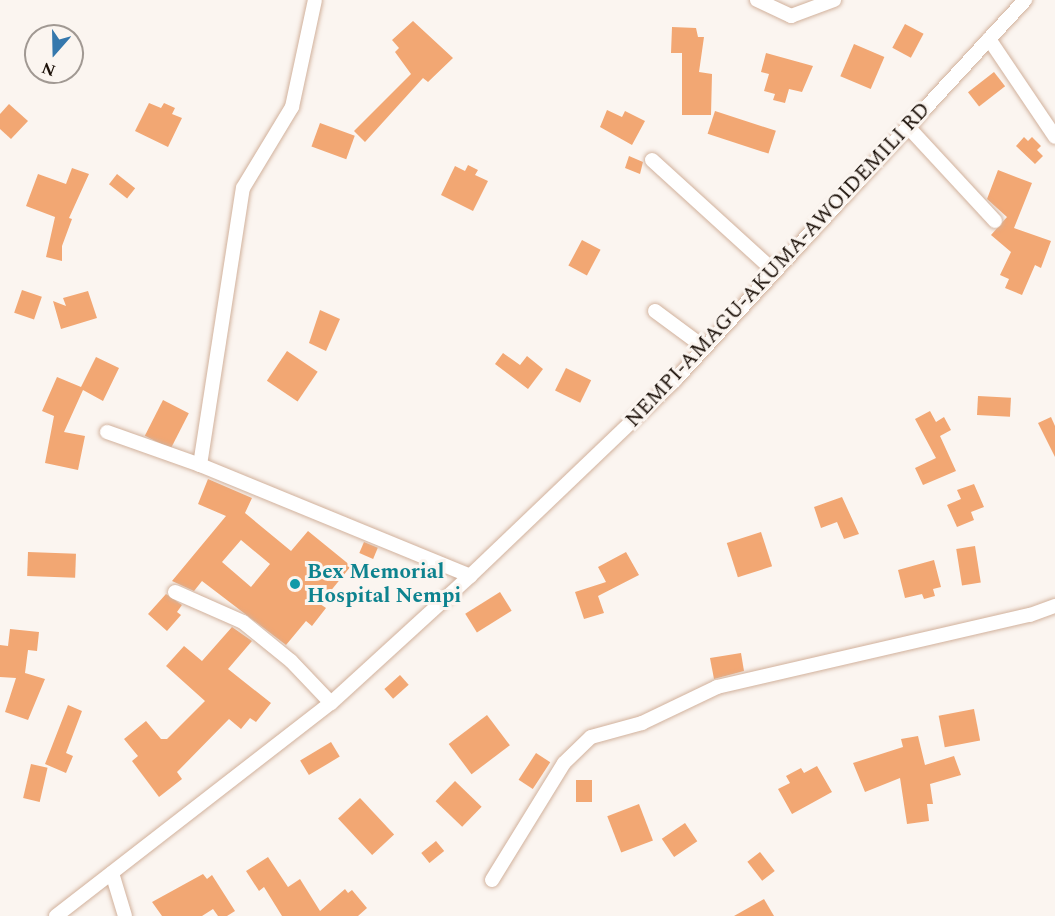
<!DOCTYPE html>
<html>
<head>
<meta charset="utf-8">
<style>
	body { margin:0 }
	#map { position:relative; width:1055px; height:916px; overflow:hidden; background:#fbf5f0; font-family:Spectral,serif }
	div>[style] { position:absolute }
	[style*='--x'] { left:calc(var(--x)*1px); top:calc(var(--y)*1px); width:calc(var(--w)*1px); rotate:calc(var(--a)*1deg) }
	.building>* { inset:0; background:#f2a773; transform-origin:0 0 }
	.roads { filter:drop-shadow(0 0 2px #d1b19c) drop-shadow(0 0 2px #d1b19c) }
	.minor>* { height:14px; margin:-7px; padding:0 7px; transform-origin:7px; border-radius:7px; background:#fff }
	.dots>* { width:16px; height:16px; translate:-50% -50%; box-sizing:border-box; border:3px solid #fbf5f0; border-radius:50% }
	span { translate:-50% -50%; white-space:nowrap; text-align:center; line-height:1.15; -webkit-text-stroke:6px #fbf5f0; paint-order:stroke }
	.street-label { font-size:21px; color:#1b1008 }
	.culture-label { font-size:21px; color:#0d838f; font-weight:700 }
	.left { translate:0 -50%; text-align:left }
	.north { position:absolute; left:24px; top:24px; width:60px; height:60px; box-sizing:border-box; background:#fbf5f0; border:2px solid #a19993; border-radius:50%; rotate:200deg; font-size:16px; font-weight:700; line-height:24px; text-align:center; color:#1b1008 }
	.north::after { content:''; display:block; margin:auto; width:21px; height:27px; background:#3578ad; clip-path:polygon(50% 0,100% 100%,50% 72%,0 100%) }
</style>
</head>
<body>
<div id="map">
	<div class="building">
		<div style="clip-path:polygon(413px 21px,453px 58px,428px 82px,423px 78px,365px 142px,354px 131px,411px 74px,395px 52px,399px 48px,392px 40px)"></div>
		<div style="left:905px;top:24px;width:21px;height:27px;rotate:28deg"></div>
		<div style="clip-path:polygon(672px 27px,696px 28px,698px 37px,704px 37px,699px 72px,712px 74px,711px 115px,682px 115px,682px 53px,671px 53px)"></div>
		<div style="left:854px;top:44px;width:33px;height:35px;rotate:23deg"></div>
		<div style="clip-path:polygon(766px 53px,813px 66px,802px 92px,789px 89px,785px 103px,773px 100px,775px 94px,764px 91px,769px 74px,761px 72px)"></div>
		<div style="left:994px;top:72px;width:18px;height:33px;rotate:52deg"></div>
		<div style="clip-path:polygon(149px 103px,161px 108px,164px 103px,175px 108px,172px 114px,182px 118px,168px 147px,135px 131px)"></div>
		<div style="clip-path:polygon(9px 104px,28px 121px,11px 139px,0 129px,0 114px)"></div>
		<div style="clip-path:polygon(607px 110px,622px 117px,625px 111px,645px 121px,632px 145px,600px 127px)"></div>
		<div style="left:715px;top:111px;width:64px;height:24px;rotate:18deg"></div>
		<div style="left:320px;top:123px;width:37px;height:25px;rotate:20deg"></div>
		<div style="clip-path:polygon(1024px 137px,1028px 141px,1032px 137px,1041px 146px,1037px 150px,1043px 156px,1035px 164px,1016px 146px)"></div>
		<div style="clip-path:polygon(629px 156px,643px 162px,640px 174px,625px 168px)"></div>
		<div style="clip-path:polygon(468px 165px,478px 170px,475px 175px,488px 181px,473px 211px,441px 195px,455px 166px,465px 171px)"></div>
		<div style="clip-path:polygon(72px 168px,89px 174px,69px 218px,72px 219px,62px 246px,62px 261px,46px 257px,55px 217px,26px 206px,38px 174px,66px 184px)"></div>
		<div style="clip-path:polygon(998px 170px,1032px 183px,1014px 228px,1051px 241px,1041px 268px,1035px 265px,1022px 295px,1005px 288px,1009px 279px,1000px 275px,1011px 252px,991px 235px,1007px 217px,987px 199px)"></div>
		<div style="left:117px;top:174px;width:23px;height:13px;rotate:38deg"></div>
		<div style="left:582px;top:240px;width:21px;height:29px;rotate:28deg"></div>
		<div style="left:22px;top:290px;width:21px;height:24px;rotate:19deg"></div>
		<div style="clip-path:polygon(88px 291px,97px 318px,61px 329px,53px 301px,66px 306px,63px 298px)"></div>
		<div style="clip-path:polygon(320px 310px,340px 319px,326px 351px,309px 343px)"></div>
		<div style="left:287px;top:351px;width:37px;height:36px;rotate:34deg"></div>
		<div style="clip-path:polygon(503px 353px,520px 365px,527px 356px,543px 369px,528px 389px,495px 364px)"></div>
		<div style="clip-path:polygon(96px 357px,119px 368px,103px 401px,83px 390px,64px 432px,85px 436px,78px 470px,45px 463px,54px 416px,42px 411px,57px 377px,81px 387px)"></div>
		<div style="left:566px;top:368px;width:28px;height:25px;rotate:26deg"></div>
		<div style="left:978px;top:396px;width:33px;height:19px;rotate:3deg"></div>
		<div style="left:163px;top:400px;width:29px;height:40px;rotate:27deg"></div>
		<div style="clip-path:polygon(930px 411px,936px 422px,944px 417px,951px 430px,940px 436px,956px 471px,923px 485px,915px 468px,936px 458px,915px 419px)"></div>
		<div style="clip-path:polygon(1051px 417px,1055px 426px,1055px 457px,1038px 423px)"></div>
		<div style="clip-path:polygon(evenodd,208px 479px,252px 498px,245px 513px,291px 551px,308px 531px,351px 566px,320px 604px,326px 608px,312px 626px,306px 621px,286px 645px,202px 581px,194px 591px,172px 581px,226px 516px,198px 504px,208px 479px,241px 540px,270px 564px,251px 587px,222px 562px,241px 540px)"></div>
		<div style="clip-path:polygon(974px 484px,984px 507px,971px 512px,974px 520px,957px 527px,947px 505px,961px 499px,957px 490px)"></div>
		<div style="clip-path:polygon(842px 497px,859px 534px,844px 539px,837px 522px,821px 528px,814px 507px)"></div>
		<div style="left:761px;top:532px;width:36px;height:36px;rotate:72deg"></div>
		<div style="left:364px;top:542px;width:15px;height:12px;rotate:23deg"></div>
		<div style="left:975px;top:546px;width:37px;height:19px;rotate:81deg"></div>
		<div style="left:28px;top:552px;width:48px;height:24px;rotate:2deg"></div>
		<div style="clip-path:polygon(626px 552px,639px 575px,598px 596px,604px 613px,584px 619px,575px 592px,606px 582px,598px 567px)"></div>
		<div style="clip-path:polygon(934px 560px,941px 587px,933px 589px,935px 596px,924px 599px,922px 594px,905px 598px,898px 570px)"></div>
		<div style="left:500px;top:592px;width:22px;height:41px;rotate:58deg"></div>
		<div style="clip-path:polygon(166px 594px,182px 605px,177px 612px,181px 615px,167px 631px,148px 614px)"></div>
		<div style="clip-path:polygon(232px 627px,252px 641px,228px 669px,271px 703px,256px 722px,250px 718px,241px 729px,229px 719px,177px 772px,182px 779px,159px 797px,132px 761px,138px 756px,124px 739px,146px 721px,161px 739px,167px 739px,205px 701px,166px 666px,184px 646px,202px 661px)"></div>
		<div style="clip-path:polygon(10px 629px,39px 632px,37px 651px,28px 650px,25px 673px,45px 679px,28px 720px,5px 712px,16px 678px,0 677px,0 645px,8px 646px)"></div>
		<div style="clip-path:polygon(741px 653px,744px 671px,714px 679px,710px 658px)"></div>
		<div style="left:400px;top:675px;width:13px;height:21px;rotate:48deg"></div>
		<div style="clip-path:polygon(68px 705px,82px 711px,66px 753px,73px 756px,66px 773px,45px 764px)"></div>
		<div style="left:974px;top:709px;width:32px;height:36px;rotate:79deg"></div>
		<div style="left:487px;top:715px;width:38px;height:48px;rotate:53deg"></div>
		<div style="clip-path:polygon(918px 736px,925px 765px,954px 756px,961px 775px,930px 784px,933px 804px,927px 804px,929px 821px,907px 824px,900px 778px,865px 792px,853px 763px,903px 747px,901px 739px)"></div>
		<div style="left:331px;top:742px;width:17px;height:36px;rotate:59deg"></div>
		<div style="left:536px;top:753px;width:17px;height:32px;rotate:33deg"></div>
		<div style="left:31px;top:764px;width:17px;height:35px;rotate:13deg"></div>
		<div style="clip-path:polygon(817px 766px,832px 792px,792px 814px,778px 789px,790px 783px,786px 776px,801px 768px,804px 773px)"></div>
		<div style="left:576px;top:780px;width:16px;height:22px"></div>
		<div style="left:455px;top:781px;width:37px;height:28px;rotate:44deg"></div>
		<div style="left:360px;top:798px;width:50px;height:30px;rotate:47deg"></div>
		<div style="left:639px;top:804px;width:39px;height:34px;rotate:69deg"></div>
		<div style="left:685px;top:823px;width:22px;height:28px;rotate:56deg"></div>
		<div style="left:436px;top:841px;width:13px;height:19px;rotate:51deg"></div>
		<div style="left:760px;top:852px;width:24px;height:16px;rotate:52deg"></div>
		<div style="clip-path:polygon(268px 857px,288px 887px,300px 879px,320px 911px,345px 889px,348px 893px,352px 890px,367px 908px,358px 916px,282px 916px,264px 887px,259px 891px,246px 871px)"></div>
		<div style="clip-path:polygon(203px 874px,207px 879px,212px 875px,235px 911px,227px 916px,218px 916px,213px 909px,202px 916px,162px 916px,152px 902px)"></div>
		<div style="clip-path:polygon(764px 899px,774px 916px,734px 916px)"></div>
	</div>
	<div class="roads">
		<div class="minor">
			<div style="--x:757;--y:0;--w:38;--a:25"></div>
			<div style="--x:791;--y:16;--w:46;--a:-20.4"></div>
			<div style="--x:989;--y:39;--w:118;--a:56"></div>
			<div style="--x:908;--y:127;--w:128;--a:47.2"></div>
			<div style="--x:652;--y:160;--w:166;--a:42.3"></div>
			<div style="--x:655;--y:311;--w:62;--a:36.5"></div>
			<div style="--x:107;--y:432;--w:99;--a:19.5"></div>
			<div style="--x:200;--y:465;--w:292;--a:22.3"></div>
			<div style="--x:200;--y:465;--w:280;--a:-81.2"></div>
			<div style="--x:243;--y:188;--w:95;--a:-58.8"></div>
			<div style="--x:292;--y:107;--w:109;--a:-77.9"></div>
			<div style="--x:175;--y:592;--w:74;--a:23.8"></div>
			<div style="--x:243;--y:622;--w:62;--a:39.1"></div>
			<div style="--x:291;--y:661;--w:58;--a:46.4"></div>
			<div style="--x:112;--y:873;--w:45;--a:73.2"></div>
			<div style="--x:492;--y:880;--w:137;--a:-58.4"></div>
			<div style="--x:564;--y:763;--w:37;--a:-44"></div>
			<div style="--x:591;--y:737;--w:53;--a:-15.4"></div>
			<div style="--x:642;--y:723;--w:83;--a:-25.6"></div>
			<div style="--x:717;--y:687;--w:321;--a:-13"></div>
			<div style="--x:1030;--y:615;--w:27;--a:-20"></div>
			<div style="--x:56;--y:916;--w:348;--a:-37.8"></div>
			<div style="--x:331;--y:703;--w:188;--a:-42.4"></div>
			<div style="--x:470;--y:576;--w:284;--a:-43.7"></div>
			<div style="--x:675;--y:380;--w:517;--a:-47.35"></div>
		</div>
	</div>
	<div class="dots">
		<div style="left:295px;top:584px;background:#0f9aa8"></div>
	</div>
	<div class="street-label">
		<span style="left:778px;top:265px;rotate:-47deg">NEMPI-AMAGU-AKUMA-AWOIDEMILI RD</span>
	</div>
	<div class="culture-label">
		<span class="left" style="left:307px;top:584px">Bex Memorial<br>Hospital Nempi</span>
	</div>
	<div class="north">N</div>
</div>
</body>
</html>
